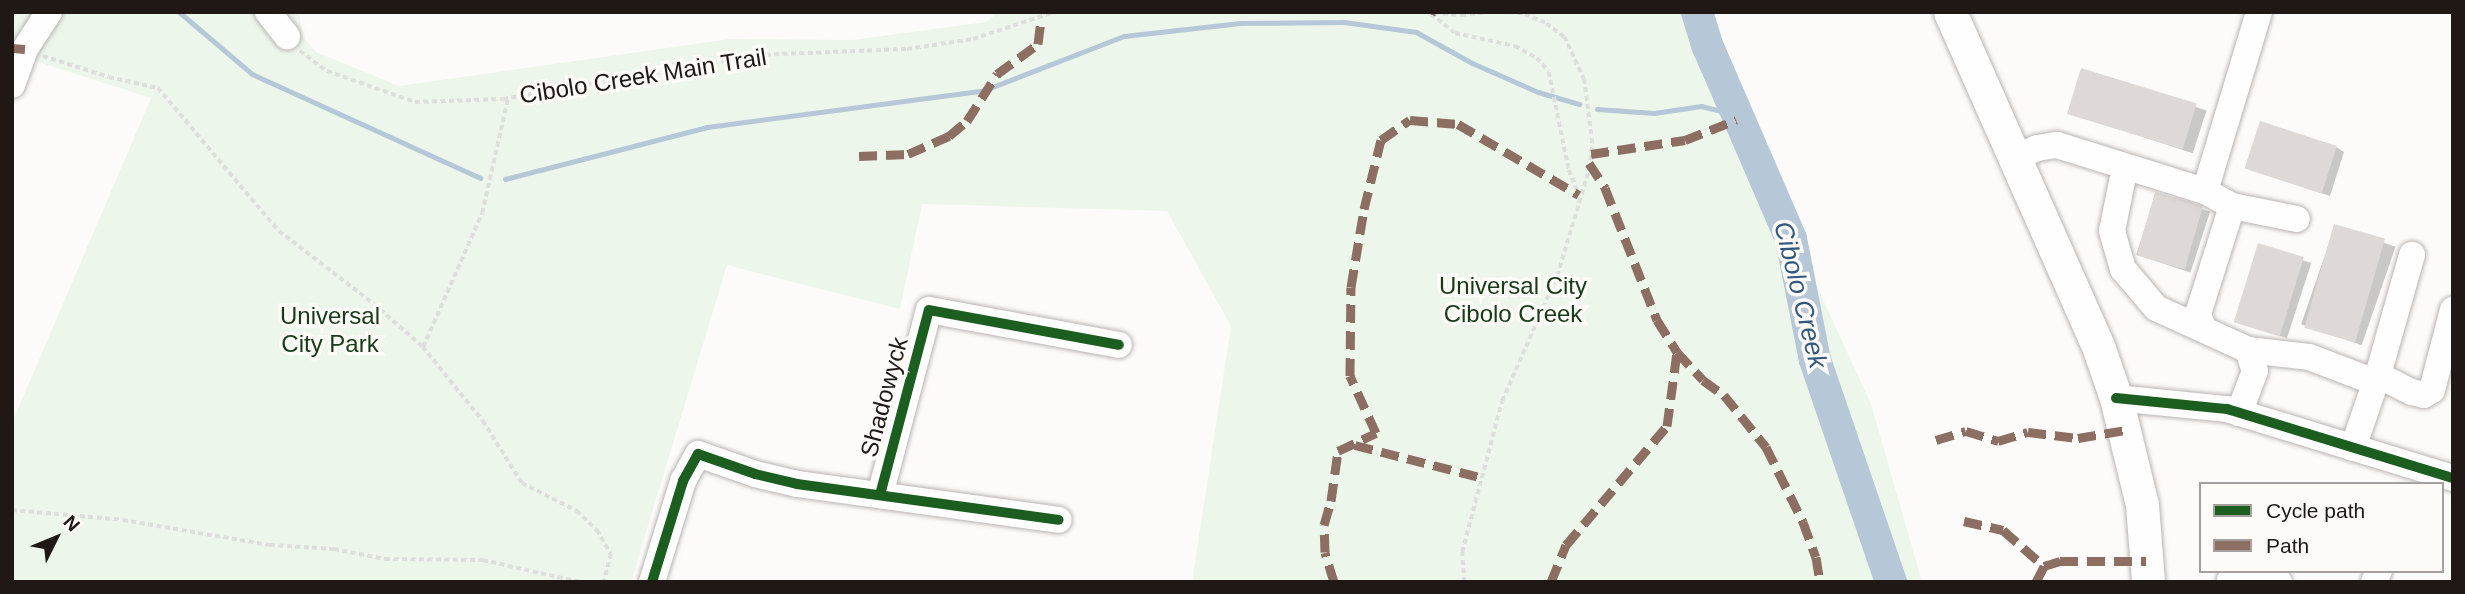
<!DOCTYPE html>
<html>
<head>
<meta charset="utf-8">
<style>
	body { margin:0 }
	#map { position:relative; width:2465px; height:594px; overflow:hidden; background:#fdfbf9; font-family:Helvetica,sans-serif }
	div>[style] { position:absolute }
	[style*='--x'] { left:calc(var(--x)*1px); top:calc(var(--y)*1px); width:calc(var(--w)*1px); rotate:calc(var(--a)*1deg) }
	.green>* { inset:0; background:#edf6eb }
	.shadow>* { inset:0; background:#0003; transform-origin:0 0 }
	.stream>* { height:5px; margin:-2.5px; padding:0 2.5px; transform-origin:2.5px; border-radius:2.5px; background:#b6c7d7 }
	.river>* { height:32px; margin:-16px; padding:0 16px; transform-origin:16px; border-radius:16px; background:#b6c7d7 }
	.building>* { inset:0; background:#ded9d6; transform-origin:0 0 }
	.path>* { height:3.5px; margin-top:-1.75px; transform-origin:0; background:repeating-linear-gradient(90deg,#dfdede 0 5px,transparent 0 8.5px) }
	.roads { filter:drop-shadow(0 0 2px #b9b4b2) drop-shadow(0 0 2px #b9b4b2) }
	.minor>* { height:26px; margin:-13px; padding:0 13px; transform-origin:13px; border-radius:13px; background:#fffefe }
	.major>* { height:33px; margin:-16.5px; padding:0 16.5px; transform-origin:16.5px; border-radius:16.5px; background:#fffefe }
	.quiet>* { height:9px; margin-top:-4.5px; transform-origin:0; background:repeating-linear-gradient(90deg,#8d6e63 0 18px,transparent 0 27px) }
	.cycleway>* { height:10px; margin:-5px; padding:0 5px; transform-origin:5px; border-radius:5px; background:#1b5e20 }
	span { translate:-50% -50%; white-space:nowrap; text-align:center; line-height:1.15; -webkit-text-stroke:7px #fefaf8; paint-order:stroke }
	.street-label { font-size:24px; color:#1f1815 }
	.park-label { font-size:24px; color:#153b18 }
	.water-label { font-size:26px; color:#30587c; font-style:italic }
	.frame { position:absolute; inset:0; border:14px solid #1f1815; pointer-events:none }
	.legend { position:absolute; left:2199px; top:482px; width:245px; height:91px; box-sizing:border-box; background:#fefaf8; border:2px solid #a5a09d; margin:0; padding:9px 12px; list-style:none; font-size:21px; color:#1f1815 }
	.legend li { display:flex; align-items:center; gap:14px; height:35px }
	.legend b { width:35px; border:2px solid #a5a09d }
	.north { position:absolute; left:21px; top:503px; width:70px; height:70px; -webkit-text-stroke:5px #fefaf8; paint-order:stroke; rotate:47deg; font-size:19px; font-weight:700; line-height:28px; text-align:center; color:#1f1815 }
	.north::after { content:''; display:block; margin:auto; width:24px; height:32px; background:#1f1815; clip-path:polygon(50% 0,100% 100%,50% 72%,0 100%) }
</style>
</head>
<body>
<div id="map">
	<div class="green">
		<div style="clip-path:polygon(12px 12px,35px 12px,20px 43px,12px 40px)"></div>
		<div style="clip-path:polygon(58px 12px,299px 12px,303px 37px,316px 52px,399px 86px,730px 39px,852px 40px,986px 22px,999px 12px,1709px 12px,1738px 115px,1871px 404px,1922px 582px,1192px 582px,1231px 326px,1167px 211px,922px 204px,900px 309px,727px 265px,631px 582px,12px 582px,12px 423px,151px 98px,32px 60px)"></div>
	</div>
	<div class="shadow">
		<div style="left:2082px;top:70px;width:131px;height:45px;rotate:18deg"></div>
		<div style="clip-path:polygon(2336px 147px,2344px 152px,2330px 196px,2247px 168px)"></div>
		<div style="left:2156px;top:194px;width:57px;height:64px;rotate:18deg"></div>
		<div style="left:2335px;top:226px;width:64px;height:104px;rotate:19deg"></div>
		<div style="left:2259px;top:246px;width:55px;height:79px;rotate:18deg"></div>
	</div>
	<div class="stream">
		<div style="--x:179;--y:12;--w:96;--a:40.3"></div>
		<div style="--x:252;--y:74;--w:251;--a:24.5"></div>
		<div style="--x:1597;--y:109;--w:57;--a:4"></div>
		<div style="--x:1654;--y:113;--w:48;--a:-8.5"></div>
		<div style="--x:1701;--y:106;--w:38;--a:14"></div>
		<div style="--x:505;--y:179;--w:209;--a:-14.4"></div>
		<div style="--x:707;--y:127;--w:277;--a:-7.5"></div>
		<div style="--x:982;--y:91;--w:152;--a:-21.2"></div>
		<div style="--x:1124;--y:36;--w:117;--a:-6.4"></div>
		<div style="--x:1240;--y:23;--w:104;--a:-0.6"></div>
		<div style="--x:1344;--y:22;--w:73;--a:7.9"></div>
		<div style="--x:1416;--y:32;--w:64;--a:29"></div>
		<div style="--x:1472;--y:63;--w:72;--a:23.7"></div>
		<div style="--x:1538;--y:92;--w:43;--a:16.3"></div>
	</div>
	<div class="river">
		<div style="--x:1697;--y:12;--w:37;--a:73"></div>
		<div style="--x:1708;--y:47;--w:209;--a:66.6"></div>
		<div style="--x:1791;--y:239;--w:123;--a:78.8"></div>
		<div style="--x:1815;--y:360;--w:235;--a:71.1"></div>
	</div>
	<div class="building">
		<div style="left:2081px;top:68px;width:121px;height:48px;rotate:17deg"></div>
		<div style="left:2260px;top:121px;width:81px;height:50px;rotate:18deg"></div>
		<div style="left:2155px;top:192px;width:50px;height:66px;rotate:16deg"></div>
		<div style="left:2334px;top:224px;width:53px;height:108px;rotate:16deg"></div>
		<div style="left:2258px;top:243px;width:48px;height:83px;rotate:17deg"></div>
	</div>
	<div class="path">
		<div style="--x:1426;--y:12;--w:35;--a:5"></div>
		<div style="--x:1461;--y:15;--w:24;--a:-7"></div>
		<div style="--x:1431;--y:14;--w:31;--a:38"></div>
		<div style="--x:1455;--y:33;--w:61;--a:12.2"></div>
		<div style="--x:1515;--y:46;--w:25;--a:29"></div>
		<div style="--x:1537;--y:58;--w:18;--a:49"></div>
		<div style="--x:1549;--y:72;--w:100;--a:78.5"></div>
		<div style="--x:1569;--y:170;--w:27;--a:68"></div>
		<div style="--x:300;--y:51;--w:34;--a:37"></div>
		<div style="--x:327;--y:71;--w:93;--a:19.4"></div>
		<div style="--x:415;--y:102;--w:88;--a:-2"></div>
		<div style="--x:503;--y:99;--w:258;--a:-9.8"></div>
		<div style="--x:757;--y:55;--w:150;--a:-2.3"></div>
		<div style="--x:907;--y:49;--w:67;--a:-8.6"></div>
		<div style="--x:973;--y:39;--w:85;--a:-18.4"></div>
		<div style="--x:43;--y:56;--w:69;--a:17.7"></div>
		<div style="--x:109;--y:77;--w:50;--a:12.7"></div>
		<div style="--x:158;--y:88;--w:187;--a:49.8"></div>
		<div style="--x:279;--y:231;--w:120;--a:37.5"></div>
		<div style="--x:374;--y:304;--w:65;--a:41.3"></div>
		<div style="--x:423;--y:347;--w:95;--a:51"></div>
		<div style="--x:483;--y:421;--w:73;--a:57.8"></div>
		<div style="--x:522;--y:483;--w:62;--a:27"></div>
		<div style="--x:577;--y:511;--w:28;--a:44"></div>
		<div style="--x:597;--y:530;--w:28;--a:60"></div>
		<div style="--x:611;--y:554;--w:29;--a:104"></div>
		<div style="--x:423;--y:347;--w:146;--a:-66.2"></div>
		<div style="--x:482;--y:213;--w:118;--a:-77.3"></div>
		<div style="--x:12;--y:510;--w:111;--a:5.1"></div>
		<div style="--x:123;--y:520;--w:149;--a:9.7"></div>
		<div style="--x:270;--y:545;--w:64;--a:3.6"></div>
		<div style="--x:334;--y:549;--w:52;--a:11.1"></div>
		<div style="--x:385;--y:559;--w:98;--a:0.6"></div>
		<div style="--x:483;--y:560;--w:99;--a:12.8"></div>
		<div style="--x:1464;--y:582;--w:30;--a:-94"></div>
		<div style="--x:1462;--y:552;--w:156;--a:-75.2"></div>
		<div style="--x:1502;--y:401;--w:137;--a:-66.3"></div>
		<div style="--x:1557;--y:276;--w:112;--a:-73.3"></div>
		<div style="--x:1589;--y:169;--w:26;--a:-83"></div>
		<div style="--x:1592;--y:143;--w:64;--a:-97.2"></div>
		<div style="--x:1584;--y:80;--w:47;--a:-114.9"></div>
		<div style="--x:1564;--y:37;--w:24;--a:-144"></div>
		<div style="--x:1545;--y:23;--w:24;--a:-158"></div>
		<div style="--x:1523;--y:14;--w:17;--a:-173"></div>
	</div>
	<div class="roads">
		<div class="minor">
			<div style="--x:268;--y:12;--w:31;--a:52"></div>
			<div style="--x:12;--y:85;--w:38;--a:-70"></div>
			<div style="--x:25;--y:49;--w:44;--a:-57"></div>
			<div style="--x:2014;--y:158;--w:25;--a:-23"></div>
			<div style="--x:2037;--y:148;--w:20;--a:-9"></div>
			<div style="--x:2057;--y:145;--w:155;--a:17.3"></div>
			<div style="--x:2205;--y:191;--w:31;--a:29"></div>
			<div style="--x:2232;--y:206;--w:66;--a:11.3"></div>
			<div style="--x:2125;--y:167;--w:65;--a:101.5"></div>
			<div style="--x:2112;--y:231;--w:40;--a:74"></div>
			<div style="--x:2123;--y:269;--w:51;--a:49.8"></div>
			<div style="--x:2156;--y:308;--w:101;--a:24.5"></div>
			<div style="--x:2248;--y:350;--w:22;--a:72"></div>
			<div style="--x:2255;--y:371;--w:45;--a:110.9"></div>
			<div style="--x:2205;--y:191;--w:187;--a:-73.2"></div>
			<div style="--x:2203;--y:328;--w:15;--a:-110"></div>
			<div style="--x:2198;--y:314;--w:113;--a:-72.5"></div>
			<div style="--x:2248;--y:350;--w:61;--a:6.5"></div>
			<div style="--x:2309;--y:357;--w:65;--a:20.7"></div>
			<div style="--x:2370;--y:380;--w:9;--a:-32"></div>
			<div style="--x:2378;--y:375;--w:125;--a:-74.2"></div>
			<div style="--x:2116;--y:398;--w:112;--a:5.7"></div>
			<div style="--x:2227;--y:409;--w:236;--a:17"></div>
			<div style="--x:2353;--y:448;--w:77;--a:-71.1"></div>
			<div style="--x:2378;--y:375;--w:38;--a:27"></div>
			<div style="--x:2412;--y:392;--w:12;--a:14"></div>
			<div style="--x:2424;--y:395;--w:9;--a:-32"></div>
			<div style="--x:2432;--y:390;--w:83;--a:-75.3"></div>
			<div style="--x:880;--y:495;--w:191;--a:-75.2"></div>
			<div style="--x:929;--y:310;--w:193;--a:10.4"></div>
			<div style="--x:2230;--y:580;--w:49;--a:2.3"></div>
			<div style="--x:652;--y:582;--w:106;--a:-72.9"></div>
			<div style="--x:683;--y:481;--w:31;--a:-61"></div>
			<div style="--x:698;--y:454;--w:60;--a:19.3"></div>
			<div style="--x:755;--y:474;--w:43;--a:13.4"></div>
			<div style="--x:797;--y:484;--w:264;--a:7.8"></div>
			<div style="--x:2374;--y:582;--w:12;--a:-66"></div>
		</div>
		<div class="major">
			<div style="--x:1950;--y:12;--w:368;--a:66.1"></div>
			<div style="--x:2099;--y:349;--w:52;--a:70.9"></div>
			<div style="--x:2116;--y:398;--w:110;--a:76.3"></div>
			<div style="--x:2142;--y:505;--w:77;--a:85.5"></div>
		</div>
	</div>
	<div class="quiet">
		<div style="--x:1431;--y:14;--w:2;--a:-63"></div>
		<div style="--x:12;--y:48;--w:13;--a:4"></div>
		<div style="--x:1591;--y:154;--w:95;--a:-8.5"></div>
		<div style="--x:1685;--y:140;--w:55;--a:-21.4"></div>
		<div style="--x:859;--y:156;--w:49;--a:-2.3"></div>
		<div style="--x:908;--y:154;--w:45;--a:-23.7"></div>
		<div style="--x:949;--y:136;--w:23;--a:-40"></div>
		<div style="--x:967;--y:121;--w:56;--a:-57.4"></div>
		<div style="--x:997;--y:74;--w:51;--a:-36.2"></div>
		<div style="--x:1038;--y:44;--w:26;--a:-83"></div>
		<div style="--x:1589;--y:163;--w:30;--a:57"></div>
		<div style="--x:1605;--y:188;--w:142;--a:68.5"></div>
		<div style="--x:1657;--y:320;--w:38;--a:58"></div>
		<div style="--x:1677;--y:352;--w:38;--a:47"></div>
		<div style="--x:1703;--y:380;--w:26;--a:36"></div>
		<div style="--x:1724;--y:395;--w:67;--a:51.1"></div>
		<div style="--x:1766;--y:447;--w:84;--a:63.7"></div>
		<div style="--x:1803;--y:522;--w:37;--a:70"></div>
		<div style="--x:1816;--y:557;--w:25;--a:81"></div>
		<div style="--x:1936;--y:440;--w:31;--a:-17"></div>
		<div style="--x:1966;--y:431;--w:34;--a:17"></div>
		<div style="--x:1998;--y:441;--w:31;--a:-17"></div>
		<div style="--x:2028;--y:432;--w:50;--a:6.8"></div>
		<div style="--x:2078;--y:438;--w:49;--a:-9.5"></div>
		<div style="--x:1355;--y:445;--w:129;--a:14.4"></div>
		<div style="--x:1964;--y:521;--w:40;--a:13"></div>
		<div style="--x:2003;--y:530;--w:55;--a:41.3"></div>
		<div style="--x:1334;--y:582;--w:31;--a:-107"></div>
		<div style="--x:1325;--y:552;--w:27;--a:-92"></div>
		<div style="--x:1324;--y:525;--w:25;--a:-74"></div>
		<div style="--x:1331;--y:501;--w:50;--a:-82"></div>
		<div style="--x:1338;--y:451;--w:42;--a:-25.3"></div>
		<div style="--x:1376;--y:433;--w:63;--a:-114.5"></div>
		<div style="--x:1350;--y:376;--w:89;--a:-89.4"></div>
		<div style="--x:1351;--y:287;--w:79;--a:-80.5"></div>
		<div style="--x:1364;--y:209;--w:71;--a:-76.2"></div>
		<div style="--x:1381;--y:140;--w:35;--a:-35"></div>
		<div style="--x:1410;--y:120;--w:48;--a:4.8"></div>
		<div style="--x:1458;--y:124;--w:140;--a:30.4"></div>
		<div style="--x:1551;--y:582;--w:40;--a:-68"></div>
		<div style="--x:1566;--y:545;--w:156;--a:-49.7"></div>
		<div style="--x:1667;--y:426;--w:75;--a:-82.3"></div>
		<div style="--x:2036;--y:582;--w:18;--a:-63"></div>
		<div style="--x:2044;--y:566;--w:17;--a:-17"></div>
		<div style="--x:2060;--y:561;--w:86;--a:0"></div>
	</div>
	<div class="cycleway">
		<div style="--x:2116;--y:398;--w:112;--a:5.7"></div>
		<div style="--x:2227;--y:409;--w:236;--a:17"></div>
		<div style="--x:880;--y:495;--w:191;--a:-75.2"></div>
		<div style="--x:929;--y:310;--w:193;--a:10.4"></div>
		<div style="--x:652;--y:582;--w:106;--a:-72.9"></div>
		<div style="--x:683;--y:481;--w:31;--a:-61"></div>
		<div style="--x:698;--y:454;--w:60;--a:19.3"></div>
		<div style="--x:755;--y:474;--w:43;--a:13.4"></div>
		<div style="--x:797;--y:484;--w:264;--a:7.8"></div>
	</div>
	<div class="street-label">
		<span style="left:643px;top:76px;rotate:-9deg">Cibolo Creek Main Trail</span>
		<span style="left:884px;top:397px;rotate:-75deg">Shadowyck</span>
	</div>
	<div class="park-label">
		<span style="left:1513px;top:300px">Universal City<br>Cibolo Creek</span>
		<span style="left:330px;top:330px">Universal<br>City Park</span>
	</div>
	<div class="water-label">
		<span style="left:1800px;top:295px;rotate:76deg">Cibolo Creek</span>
	</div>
	<div class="frame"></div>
	<ul class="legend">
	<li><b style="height:9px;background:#1b5e20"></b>Cycle path</li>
	<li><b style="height:9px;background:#8d6e63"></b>Path</li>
	</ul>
	<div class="north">N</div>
</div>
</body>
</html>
